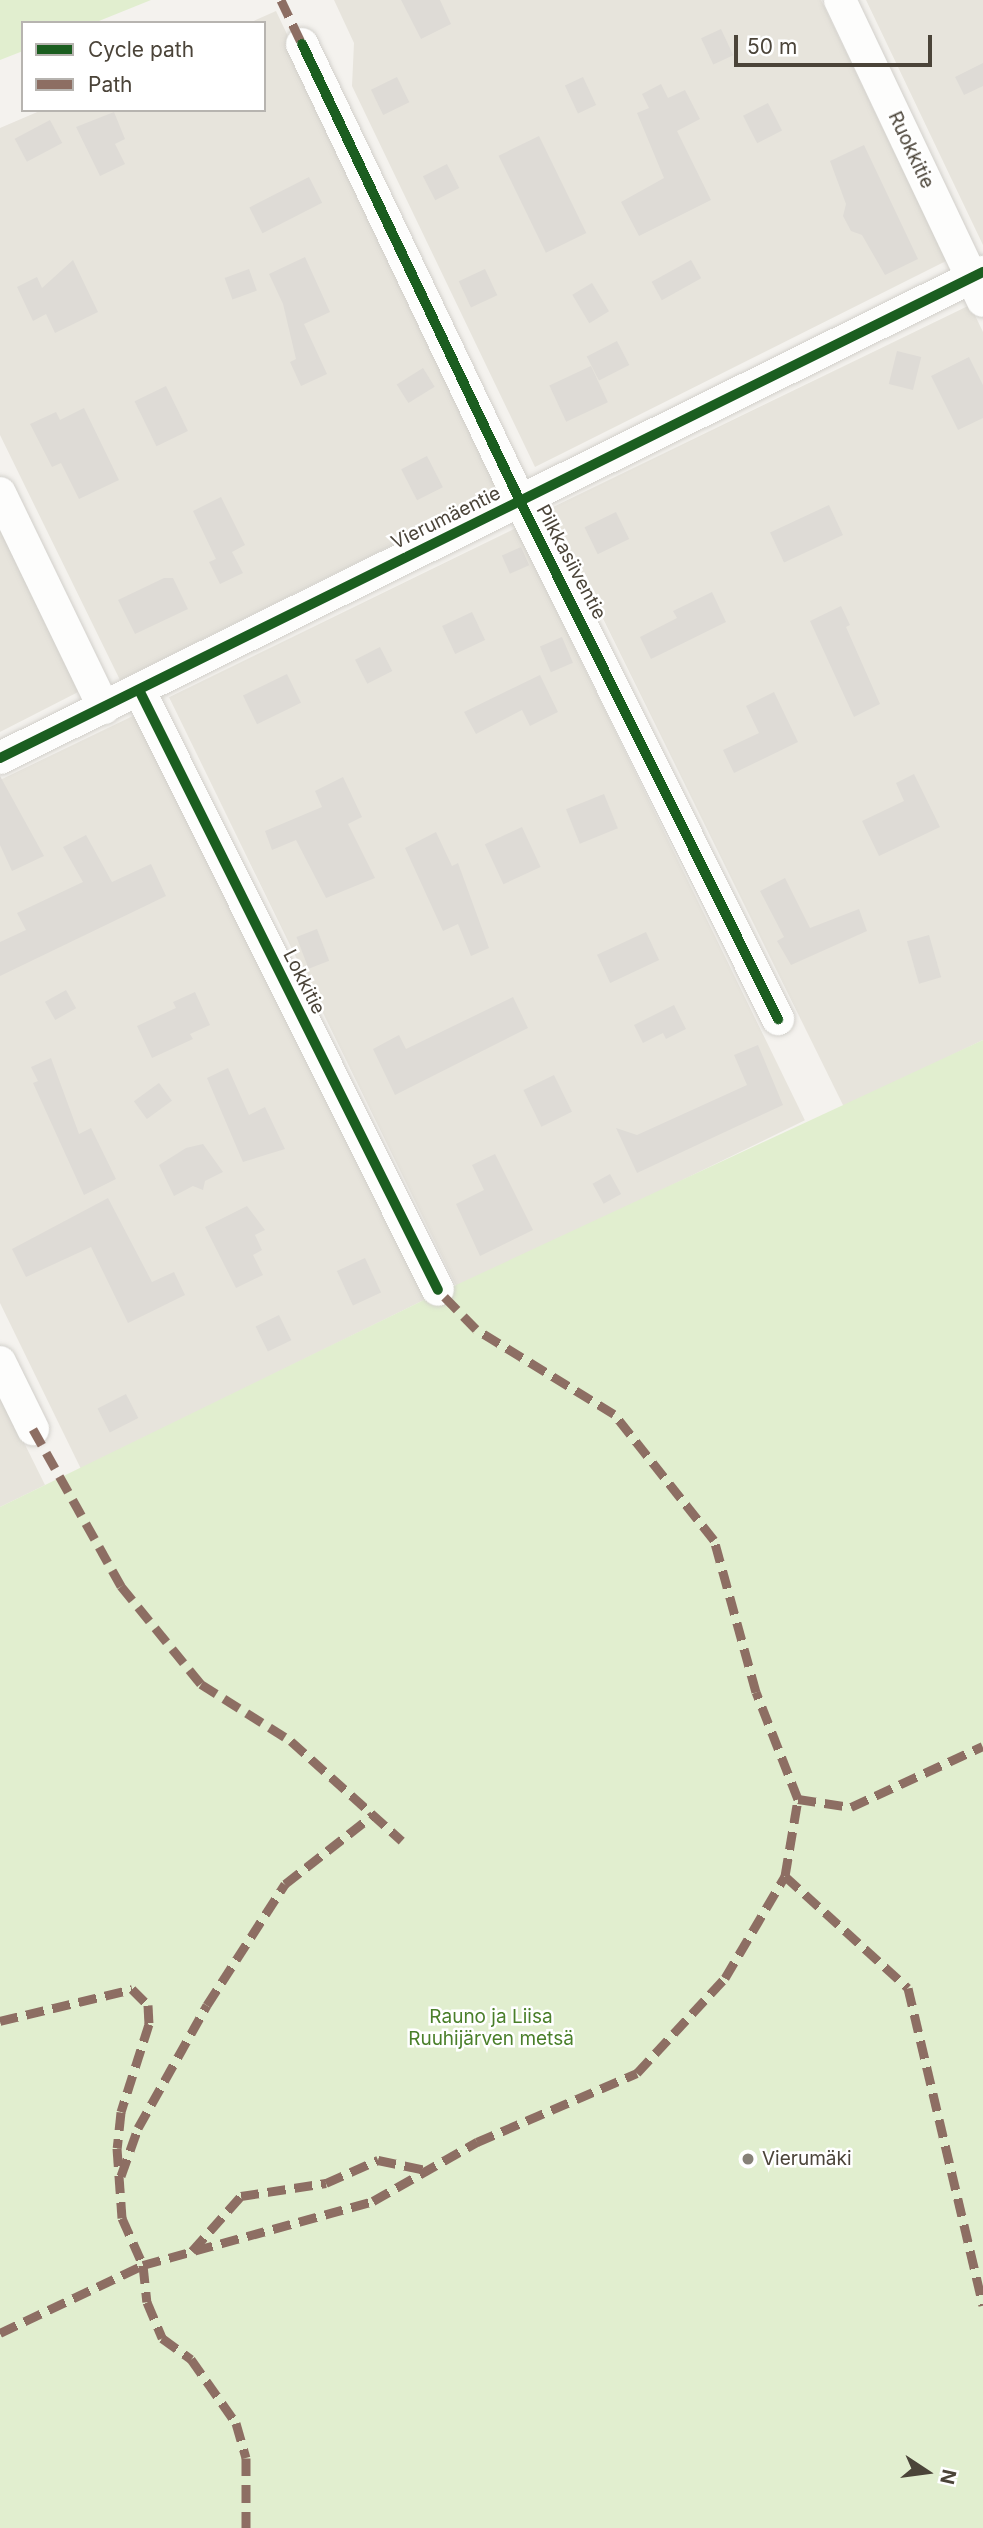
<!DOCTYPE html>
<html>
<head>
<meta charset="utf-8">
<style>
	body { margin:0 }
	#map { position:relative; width:983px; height:2528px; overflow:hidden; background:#f4f2ee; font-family:Inter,sans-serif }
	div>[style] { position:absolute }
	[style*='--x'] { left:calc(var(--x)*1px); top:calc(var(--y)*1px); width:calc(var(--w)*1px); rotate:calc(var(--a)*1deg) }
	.residential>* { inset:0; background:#e7e4dc; transform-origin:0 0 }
	.green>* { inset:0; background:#e1eecf }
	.building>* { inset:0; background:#dedbd6; transform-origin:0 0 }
	.roads { filter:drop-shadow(0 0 2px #d2d0cb) drop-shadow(0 0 2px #d2d0cb) }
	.minor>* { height:32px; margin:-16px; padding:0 16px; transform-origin:16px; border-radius:16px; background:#fdfdfc }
	.quiet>* { height:9px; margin-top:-4.5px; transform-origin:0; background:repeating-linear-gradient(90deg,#8d6e63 0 18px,transparent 0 27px) }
	.cycleway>* { height:10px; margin:-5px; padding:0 5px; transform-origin:5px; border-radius:5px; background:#1b5e20 }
	.dots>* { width:19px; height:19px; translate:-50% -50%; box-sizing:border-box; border:4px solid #fff; border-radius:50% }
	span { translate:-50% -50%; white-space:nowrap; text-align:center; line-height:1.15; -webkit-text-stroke:5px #fff; paint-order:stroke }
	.street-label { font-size:19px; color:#4b4439 }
	.park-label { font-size:19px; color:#4a7f2a }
	.poi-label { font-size:19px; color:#4b4439 }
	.left { translate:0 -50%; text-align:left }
	.legend { position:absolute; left:21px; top:21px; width:245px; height:91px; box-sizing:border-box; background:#fff; border:2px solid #b7b4b0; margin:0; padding:9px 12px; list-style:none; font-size:21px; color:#4b4439 }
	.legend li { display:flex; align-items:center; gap:14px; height:35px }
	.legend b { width:35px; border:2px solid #b7b4b0 }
	.north { position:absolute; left:892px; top:2437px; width:70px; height:70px; -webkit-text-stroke:5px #fff; paint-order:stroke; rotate:103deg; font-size:19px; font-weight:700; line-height:28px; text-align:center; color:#4b4439 }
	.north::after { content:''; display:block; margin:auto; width:24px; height:32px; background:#4b4439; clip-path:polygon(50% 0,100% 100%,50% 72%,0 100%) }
	.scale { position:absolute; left:734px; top:35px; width:198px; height:32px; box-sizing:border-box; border:4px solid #4b4439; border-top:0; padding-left:9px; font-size:21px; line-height:24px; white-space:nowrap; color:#4b4439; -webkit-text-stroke:5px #fff; paint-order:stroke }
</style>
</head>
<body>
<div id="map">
	<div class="residential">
		<div style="clip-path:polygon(334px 0,821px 0,946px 261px,535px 467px,352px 86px,354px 43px)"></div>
		<div style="clip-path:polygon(866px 0,983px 0,983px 245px)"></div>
		<div style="clip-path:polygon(276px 11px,503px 490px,120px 680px,0 435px,0 128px,42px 110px,264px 110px,264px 23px,249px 23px)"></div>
		<div style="clip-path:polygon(970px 305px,983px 332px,983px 1040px,844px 1107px,549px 509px)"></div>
		<div style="clip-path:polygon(0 520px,82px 690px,0 732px)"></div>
		<div style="left:516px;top:528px;width:659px;height:386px;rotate:64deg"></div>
		<div style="clip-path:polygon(137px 714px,426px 1299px,81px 1469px,0 1303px,0 780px)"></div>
		<div style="clip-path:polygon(0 1394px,45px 1485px,0 1507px)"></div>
	</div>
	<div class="green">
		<div style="clip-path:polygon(0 0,151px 0,94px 23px,23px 23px,23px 51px,0 60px)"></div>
		<div style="clip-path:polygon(983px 1040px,983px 2528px,0 2528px,0 1507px,426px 1299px)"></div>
	</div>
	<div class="building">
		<div style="clip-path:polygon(401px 0,440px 0,451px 24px,421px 39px)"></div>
		<div style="left:721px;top:29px;width:29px;height:22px;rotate:65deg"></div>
		<div style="clip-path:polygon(983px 63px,983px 86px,964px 95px,955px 77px)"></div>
		<div style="left:397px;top:77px;width:28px;height:29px;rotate:64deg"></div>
		<div style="left:583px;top:77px;width:31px;height:20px;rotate:65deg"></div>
		<div style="clip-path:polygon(661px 84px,668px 98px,685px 90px,700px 119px,677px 131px,711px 200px,639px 236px,621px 202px,664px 178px,637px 113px,649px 108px,642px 94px)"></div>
		<div style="left:768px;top:103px;width:31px;height:28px;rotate:63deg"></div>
		<div style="clip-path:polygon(114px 112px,125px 139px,115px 144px,125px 164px,100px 176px,76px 127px)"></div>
		<div style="left:50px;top:120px;width:26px;height:40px;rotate:62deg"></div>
		<div style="left:539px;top:136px;width:108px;height:45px;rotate:64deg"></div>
		<div style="clip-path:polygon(864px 145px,918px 259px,885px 275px,862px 235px,851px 231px,843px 216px,846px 204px,830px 161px)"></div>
		<div style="left:447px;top:164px;width:27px;height:27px;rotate:63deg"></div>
		<div style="left:309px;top:177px;width:29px;height:67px;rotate:63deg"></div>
		<div style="clip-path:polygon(305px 257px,330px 312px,304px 324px,327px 374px,301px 386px,290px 362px,296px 359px,283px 304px,269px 274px)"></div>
		<div style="clip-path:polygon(73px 260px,98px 312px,55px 333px,46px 314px,33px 321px,17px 287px,37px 277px,42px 288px)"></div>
		<div style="left:691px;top:260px;width:21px;height:45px;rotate:61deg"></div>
		<div style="left:249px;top:269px;width:23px;height:26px;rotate:70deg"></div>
		<div style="left:485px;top:269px;width:29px;height:29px;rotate:65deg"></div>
		<div style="left:592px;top:283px;width:33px;height:23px;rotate:59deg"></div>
		<div style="left:617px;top:341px;width:27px;height:34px;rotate:63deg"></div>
		<div style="left:897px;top:351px;width:25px;height:34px;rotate:14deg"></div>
		<div style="clip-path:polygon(969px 357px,983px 385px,983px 418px,958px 430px,931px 376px)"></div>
		<div style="left:591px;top:366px;width:40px;height:46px;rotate:65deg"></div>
		<div style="left:423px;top:368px;width:22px;height:31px;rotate:58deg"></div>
		<div style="left:166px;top:386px;width:50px;height:35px;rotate:64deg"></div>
		<div style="clip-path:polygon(84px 408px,119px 480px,79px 499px,61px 463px,52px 467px,30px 424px,56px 412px,60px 420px)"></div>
		<div style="left:427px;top:456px;width:35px;height:29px;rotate:63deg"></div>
		<div style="clip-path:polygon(221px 497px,245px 545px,232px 552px,243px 573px,220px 584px,209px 562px,216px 559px,193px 511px)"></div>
		<div style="left:829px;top:505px;width:33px;height:65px;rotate:65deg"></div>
		<div style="left:616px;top:512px;width:30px;height:35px;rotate:64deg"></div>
		<div style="left:521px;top:547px;width:20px;height:21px;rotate:66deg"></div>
		<div style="clip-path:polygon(164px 578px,173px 578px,188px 609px,135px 634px,118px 600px)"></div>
		<div style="clip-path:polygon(712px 592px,726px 622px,651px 659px,640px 637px,677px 618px,673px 611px)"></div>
		<div style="clip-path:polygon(841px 606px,850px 625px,846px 627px,880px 704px,854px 717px,810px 621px)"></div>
		<div style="left:472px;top:612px;width:31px;height:33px;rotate:65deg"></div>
		<div style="left:562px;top:637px;width:28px;height:24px;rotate:67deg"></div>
		<div style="left:380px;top:647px;width:27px;height:28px;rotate:63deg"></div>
		<div style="left:287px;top:674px;width:32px;height:49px;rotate:64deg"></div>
		<div style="clip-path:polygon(540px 675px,558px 712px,530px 726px,522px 710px,476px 734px,464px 712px)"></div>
		<div style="clip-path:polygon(774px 692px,798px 742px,734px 773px,723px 750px,759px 733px,746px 706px)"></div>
		<div style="clip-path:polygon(914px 774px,940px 827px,879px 856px,862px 821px,904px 801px,896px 783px)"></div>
		<div style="clip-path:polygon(0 776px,44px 856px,12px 871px,0 845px)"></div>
		<div style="clip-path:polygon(343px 777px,362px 817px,348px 824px,375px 878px,326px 898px,296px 840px,272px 850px,265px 831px,322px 807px,315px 791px)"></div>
		<div style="left:604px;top:794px;width:37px;height:41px;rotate:68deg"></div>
		<div style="left:522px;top:827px;width:44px;height:41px;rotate:65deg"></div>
		<div style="clip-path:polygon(436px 832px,452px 866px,458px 863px,489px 948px,471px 956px,458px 924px,443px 931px,405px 848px)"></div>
		<div style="clip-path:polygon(86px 835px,112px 882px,151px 864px,166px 896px,0 976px,0 942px,26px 930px,17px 913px,83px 882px,63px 847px)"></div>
		<div style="clip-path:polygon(785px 878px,810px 928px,859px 909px,867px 931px,791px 965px,777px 941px,784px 937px,760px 891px)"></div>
		<div style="left:317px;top:929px;width:34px;height:22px;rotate:69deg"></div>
		<div style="left:646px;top:932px;width:31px;height:54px;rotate:65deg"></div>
		<div style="left:929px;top:935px;width:44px;height:23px;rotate:74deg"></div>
		<div style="left:66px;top:990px;width:21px;height:24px;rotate:61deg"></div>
		<div style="clip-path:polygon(195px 992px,210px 1025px,190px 1034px,193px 1039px,152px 1058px,137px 1026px,176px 1008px,173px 1002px)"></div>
		<div style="clip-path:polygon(513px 997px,528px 1028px,395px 1095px,373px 1049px,399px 1035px,406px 1049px)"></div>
		<div style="clip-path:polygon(674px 1005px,686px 1029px,666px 1039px,663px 1033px,643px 1043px,634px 1025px)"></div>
		<div style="clip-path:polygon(758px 1045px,783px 1105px,637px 1173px,616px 1128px,637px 1135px,747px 1085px,734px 1055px)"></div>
		<div style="clip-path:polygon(51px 1058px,79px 1134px,91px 1128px,116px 1179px,84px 1195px,33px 1083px,38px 1081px,31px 1067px)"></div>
		<div style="clip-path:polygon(228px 1068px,249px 1115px,265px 1107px,285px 1149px,243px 1162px,207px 1078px)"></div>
		<div style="left:554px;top:1075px;width:41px;height:34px;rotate:64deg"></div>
		<div style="left:159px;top:1083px;width:22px;height:31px;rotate:54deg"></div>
		<div style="clip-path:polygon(203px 1144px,223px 1172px,205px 1181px,203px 1190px,193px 1186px,174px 1196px,159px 1165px,186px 1148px)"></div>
		<div style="clip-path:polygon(495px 1154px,533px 1230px,480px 1256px,456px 1204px,484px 1190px,472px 1165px)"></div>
		<div style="left:610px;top:1174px;width:23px;height:20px;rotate:61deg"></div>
		<div style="clip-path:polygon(108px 1198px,152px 1282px,174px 1272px,185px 1295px,128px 1323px,91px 1247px,26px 1277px,12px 1249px)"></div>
		<div style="clip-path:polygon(247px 1206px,265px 1230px,255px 1235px,262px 1250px,253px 1255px,263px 1275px,236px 1288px,205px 1227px)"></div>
		<div style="left:365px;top:1258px;width:38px;height:31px;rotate:65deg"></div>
		<div style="left:279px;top:1315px;width:28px;height:26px;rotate:64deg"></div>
		<div style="left:126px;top:1394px;width:27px;height:32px;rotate:63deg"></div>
	</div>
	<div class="roads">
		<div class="minor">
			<div style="--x:840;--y:0;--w:333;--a:64.6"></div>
			<div style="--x:302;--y:44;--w:506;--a:64.5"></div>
			<div style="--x:520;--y:501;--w:579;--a:63.52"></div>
			<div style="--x:0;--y:493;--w:239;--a:64.2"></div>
			<div style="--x:139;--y:690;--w:670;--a:63.51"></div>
			<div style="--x:0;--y:758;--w:1097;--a:-26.31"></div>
			<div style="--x:0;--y:1362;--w:75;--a:63.8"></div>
		</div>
	</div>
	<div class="quiet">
		<div style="--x:281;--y:0;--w:49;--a:64.5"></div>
		<div style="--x:33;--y:1429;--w:180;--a:60.7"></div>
		<div style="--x:121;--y:1586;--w:127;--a:50.8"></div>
		<div style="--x:201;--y:1684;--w:107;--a:32.3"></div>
		<div style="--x:291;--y:1741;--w:149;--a:42"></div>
		<div style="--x:798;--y:1799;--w:54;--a:8.6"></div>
		<div style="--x:851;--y:1807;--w:145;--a:-24.8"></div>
		<div style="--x:785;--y:1876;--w:166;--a:42.3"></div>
		<div style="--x:908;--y:1988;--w:326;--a:76.7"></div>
		<div style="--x:0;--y:2021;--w:136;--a:-13.6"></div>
		<div style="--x:132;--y:1989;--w:23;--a:45"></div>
		<div style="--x:148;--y:2005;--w:19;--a:87"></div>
		<div style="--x:149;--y:2024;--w:92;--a:107.7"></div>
		<div style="--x:121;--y:2112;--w:36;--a:96"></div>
		<div style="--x:117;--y:2148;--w:70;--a:85.9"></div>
		<div style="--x:122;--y:2218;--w:51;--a:65.9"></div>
		<div style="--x:143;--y:2265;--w:37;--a:84"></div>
		<div style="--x:147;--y:2302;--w:39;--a:67"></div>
		<div style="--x:162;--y:2338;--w:36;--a:36"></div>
		<div style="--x:191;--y:2359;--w:78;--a:54.9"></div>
		<div style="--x:236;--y:2423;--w:36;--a:74"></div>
		<div style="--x:246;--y:2458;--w:70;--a:90"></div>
		<div style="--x:121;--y:2176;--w:51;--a:-70.5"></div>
		<div style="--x:138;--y:2128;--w:141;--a:-60.7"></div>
		<div style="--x:207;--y:2005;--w:144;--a:-57.2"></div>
		<div style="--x:285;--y:1884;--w:112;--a:-38.1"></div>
		<div style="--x:192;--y:2251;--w:74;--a:-48.3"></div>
		<div style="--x:241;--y:2196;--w:86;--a:-8.7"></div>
		<div style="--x:326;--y:2183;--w:57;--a:-23.9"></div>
		<div style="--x:378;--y:2160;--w:53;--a:11.9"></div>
		<div style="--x:0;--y:2333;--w:158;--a:-25.4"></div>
		<div style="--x:143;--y:2265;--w:239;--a:-15.5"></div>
		<div style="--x:373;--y:2201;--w:120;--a:-29.6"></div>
		<div style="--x:477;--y:2142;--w:174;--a:-23.3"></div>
		<div style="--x:637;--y:2073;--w:129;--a:-47.2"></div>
		<div style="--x:725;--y:1978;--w:118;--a:-59.5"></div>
		<div style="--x:785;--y:1876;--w:78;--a:-80.4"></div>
		<div style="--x:798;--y:1799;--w:115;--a:-111.4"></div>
		<div style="--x:756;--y:1692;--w:158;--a:-105.4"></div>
		<div style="--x:714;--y:1540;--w:161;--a:-128.4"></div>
		<div style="--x:614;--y:1414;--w:162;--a:-148.4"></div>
		<div style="--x:476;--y:1329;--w:54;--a:-134.3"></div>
	</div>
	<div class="cycleway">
		<div style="--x:302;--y:44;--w:506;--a:64.5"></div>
		<div style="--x:520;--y:501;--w:579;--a:63.52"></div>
		<div style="--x:139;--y:690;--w:670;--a:63.51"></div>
		<div style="--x:0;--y:758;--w:1097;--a:-26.31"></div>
	</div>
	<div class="dots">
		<div style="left:748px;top:2159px;background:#868178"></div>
	</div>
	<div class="street-label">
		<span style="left:911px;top:150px;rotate:65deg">Ruokkitie</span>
		<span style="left:446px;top:518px;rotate:-26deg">Vierumäentie</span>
		<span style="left:571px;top:562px;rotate:62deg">Pilkkasiiventie</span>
		<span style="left:304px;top:982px;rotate:63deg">Lokkitie</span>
	</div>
	<div class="park-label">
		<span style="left:491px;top:2028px">Rauno ja Liisa<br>Ruuhijärven metsä</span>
	</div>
	<div class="poi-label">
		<span class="left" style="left:762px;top:2159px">Vierumäki</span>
	</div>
	<ul class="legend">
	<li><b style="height:9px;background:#1b5e20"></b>Cycle path</li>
	<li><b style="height:9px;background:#8d6e63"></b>Path</li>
	</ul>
	<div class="north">N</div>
	<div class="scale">50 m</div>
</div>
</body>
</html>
